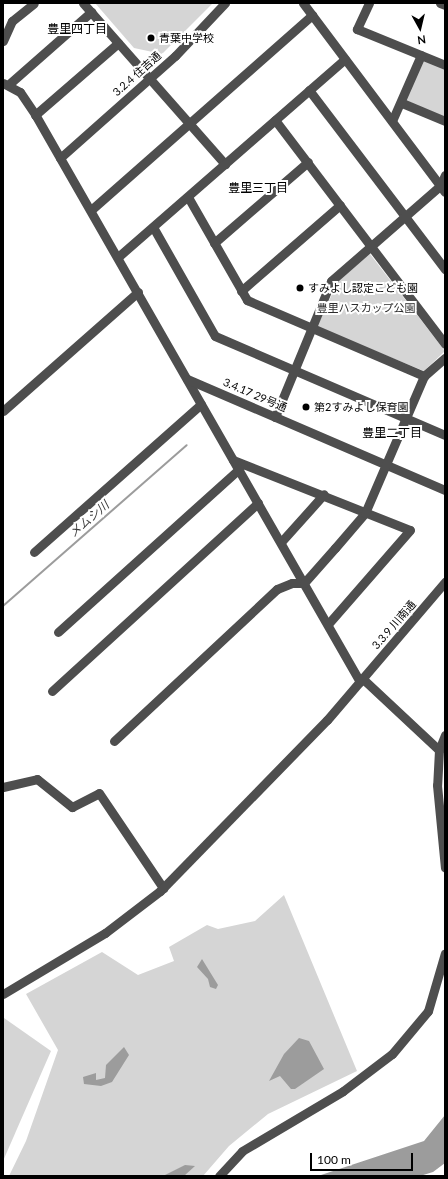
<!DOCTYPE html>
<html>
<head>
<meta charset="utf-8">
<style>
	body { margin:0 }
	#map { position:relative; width:448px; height:1179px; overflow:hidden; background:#fff; font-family:Lato,"Noto Sans JP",sans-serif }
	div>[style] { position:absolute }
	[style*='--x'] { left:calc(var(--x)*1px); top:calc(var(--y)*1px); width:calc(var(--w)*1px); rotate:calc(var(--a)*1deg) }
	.green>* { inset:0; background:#d5d5d5 }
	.water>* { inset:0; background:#9c9c9c }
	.stream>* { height:2px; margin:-1px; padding:0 1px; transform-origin:1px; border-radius:1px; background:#9c9c9c }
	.minor>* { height:9px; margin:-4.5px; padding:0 4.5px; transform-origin:4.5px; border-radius:4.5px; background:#4e4e4e }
	.dots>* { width:11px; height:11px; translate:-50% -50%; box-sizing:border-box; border:2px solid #fff; border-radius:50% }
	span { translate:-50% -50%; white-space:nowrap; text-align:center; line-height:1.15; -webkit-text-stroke:4px #fff; paint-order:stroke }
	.poi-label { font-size:11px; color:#000 }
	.left { translate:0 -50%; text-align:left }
	.street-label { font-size:11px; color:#000 }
	.park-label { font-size:11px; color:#2c2c2c }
	.neighbourhood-label { font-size:12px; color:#000 }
	.water-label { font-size:12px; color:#3d3d3d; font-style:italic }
	.frame { position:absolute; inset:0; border:4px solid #000; pointer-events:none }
	.north { position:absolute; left:400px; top:8px; width:40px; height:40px; -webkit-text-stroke:3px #fff; paint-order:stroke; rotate:172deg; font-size:11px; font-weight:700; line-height:16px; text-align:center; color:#000 }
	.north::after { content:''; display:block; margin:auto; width:14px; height:18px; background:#000; clip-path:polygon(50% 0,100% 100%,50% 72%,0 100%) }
	.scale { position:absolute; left:310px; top:1153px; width:103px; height:18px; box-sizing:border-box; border:2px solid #000; border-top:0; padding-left:5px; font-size:12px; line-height:14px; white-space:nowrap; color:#000; -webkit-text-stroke:3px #fff; paint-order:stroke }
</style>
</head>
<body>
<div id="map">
	<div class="green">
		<div style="clip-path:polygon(95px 3px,213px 3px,162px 54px,134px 48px)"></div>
		<div style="clip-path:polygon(423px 60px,445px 69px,445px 118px,405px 102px)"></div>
		<div style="clip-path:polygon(370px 254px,445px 351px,424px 371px,317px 327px,338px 281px)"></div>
		<div style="clip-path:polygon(284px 895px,357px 1071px,268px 1114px,229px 1146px,203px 1176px,9px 1176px,26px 1141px,58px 1050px,26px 994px,102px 952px,138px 975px,174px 961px,169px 947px,207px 925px,218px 929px,255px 921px)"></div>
		<div style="clip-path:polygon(4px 1018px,51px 1051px,3px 1161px,3px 1019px)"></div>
	</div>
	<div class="water">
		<div style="clip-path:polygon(202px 959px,218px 985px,216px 989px,210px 987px,208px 979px,197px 967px)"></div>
		<div style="clip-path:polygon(299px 1038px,309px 1041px,324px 1069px,295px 1089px,291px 1089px,280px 1076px,269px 1081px,284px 1054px)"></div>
		<div style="clip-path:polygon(124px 1047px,129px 1055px,112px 1082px,101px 1086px,84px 1084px,83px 1077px,96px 1073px,96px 1080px,105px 1078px,106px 1065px)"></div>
		<div style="clip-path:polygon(445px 1115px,445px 1163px,433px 1172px,420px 1176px,318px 1176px,424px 1141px)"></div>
		<div style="clip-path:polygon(185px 1165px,195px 1166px,184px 1176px,163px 1176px)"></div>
	</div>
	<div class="stream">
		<div style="--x:3;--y:606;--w:244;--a:-41.2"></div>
	</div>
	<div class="minor">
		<div style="--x:83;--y:3;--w:215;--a:48.6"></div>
		<div style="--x:303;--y:3;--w:236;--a:53.1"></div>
		<div style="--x:369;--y:3;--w:29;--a:115"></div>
		<div style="--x:357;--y:29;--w:95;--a:22.2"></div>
		<div style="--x:440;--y:3;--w:5;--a:22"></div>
		<div style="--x:3;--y:41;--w:22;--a:-66"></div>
		<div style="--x:12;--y:21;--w:28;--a:-39"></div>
		<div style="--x:3;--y:83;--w:19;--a:28"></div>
		<div style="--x:20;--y:92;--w:29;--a:56"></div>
		<div style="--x:36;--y:116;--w:652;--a:60.21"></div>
		<div style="--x:8;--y:85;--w:111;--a:-41.3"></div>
		<div style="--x:309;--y:90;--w:225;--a:52.8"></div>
		<div style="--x:402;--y:103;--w:47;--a:22.7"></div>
		<div style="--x:35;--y:115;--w:110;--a:-40.9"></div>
		<div style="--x:275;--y:120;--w:281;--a:52.8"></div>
		<div style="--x:392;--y:121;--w:72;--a:-66.3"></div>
		<div style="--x:60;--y:158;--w:154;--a:-41.6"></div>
		<div style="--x:175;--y:56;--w:73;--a:-46.7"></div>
		<div style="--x:188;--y:197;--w:119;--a:60.2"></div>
		<div style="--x:247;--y:300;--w:193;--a:23.2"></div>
		<div style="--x:91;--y:210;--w:295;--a:-41.4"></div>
		<div style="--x:153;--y:227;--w:125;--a:60.4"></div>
		<div style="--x:215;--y:336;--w:250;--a:23.3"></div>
		<div style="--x:214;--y:243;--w:124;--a:-40.8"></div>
		<div style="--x:118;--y:257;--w:301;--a:-41.1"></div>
		<div style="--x:241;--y:291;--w:131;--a:-41"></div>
		<div style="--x:187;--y:379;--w:281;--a:23.3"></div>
		<div style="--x:3;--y:411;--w:180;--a:-41.4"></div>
		<div style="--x:275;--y:417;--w:147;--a:-67.6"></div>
		<div style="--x:331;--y:281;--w:145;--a:-41.1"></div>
		<div style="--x:440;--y:186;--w:12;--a:-66"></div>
		<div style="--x:233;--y:460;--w:190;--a:21.6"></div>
		<div style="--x:410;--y:530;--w:125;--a:131.1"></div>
		<div style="--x:281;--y:542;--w:64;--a:-48.1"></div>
		<div style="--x:34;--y:552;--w:223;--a:-41.5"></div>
		<div style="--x:58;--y:632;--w:244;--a:-42"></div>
		<div style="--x:363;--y:679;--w:104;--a:43.1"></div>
		<div style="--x:52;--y:691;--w:279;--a:-42.4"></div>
		<div style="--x:445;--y:735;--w:16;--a:112"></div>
		<div style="--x:439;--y:750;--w:35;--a:93"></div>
		<div style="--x:437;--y:785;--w:83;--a:84.5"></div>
		<div style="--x:114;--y:741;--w:223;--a:-43"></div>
		<div style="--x:277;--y:589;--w:16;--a:-22"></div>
		<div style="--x:292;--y:583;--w:12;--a:0"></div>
		<div style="--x:304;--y:583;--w:47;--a:-48.5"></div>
		<div style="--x:335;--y:548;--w:46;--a:-49.4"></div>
		<div style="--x:365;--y:513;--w:149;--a:-66.7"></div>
		<div style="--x:424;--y:376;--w:28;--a:-41"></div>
		<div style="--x:3;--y:787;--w:35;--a:-13"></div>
		<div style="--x:37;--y:779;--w:45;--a:38.7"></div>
		<div style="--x:72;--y:807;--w:30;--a:-27"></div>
		<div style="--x:99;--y:793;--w:115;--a:56"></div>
		<div style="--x:3;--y:994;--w:119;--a:-30.9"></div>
		<div style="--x:105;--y:933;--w:69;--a:-37.4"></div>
		<div style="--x:160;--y:891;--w:239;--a:-45.7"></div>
		<div style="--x:327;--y:720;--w:182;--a:-49.5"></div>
		<div style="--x:219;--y:1176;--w:34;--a:-47"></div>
		<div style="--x:242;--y:1151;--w:117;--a:-30.7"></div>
		<div style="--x:343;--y:1091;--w:61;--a:-37.1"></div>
		<div style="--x:392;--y:1054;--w:56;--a:-50.1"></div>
		<div style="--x:428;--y:1011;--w:60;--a:-73.7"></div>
	</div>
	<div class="dots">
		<div style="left:151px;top:38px;background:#000"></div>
		<div style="left:300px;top:288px;background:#000"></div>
		<div style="left:306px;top:407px;background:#000"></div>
	</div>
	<div class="poi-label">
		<span class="left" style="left:159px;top:38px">青葉中学校</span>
		<span class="left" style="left:308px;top:288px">すみよし認定こども園</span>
		<span class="left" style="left:314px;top:407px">第2すみよし保育園</span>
	</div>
	<div class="street-label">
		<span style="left:137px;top:74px;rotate:-42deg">3.2.4 住吉通</span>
		<span style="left:255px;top:395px;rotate:23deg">3.4.17 29号通</span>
		<span style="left:394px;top:625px;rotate:-49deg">3.3.9 川南通</span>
	</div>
	<div class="park-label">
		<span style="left:366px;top:308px">豊里ハスカップ公園</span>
	</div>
	<div class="neighbourhood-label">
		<span style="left:77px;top:29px">豊里四丁目</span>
		<span style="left:258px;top:188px">豊里三丁目</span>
		<span style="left:392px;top:433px">豊里二丁目</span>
	</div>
	<div class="water-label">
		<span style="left:89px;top:519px;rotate:-41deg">メムシ川</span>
	</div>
	<div class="frame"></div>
	<div class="north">N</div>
	<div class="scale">100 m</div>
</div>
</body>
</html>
